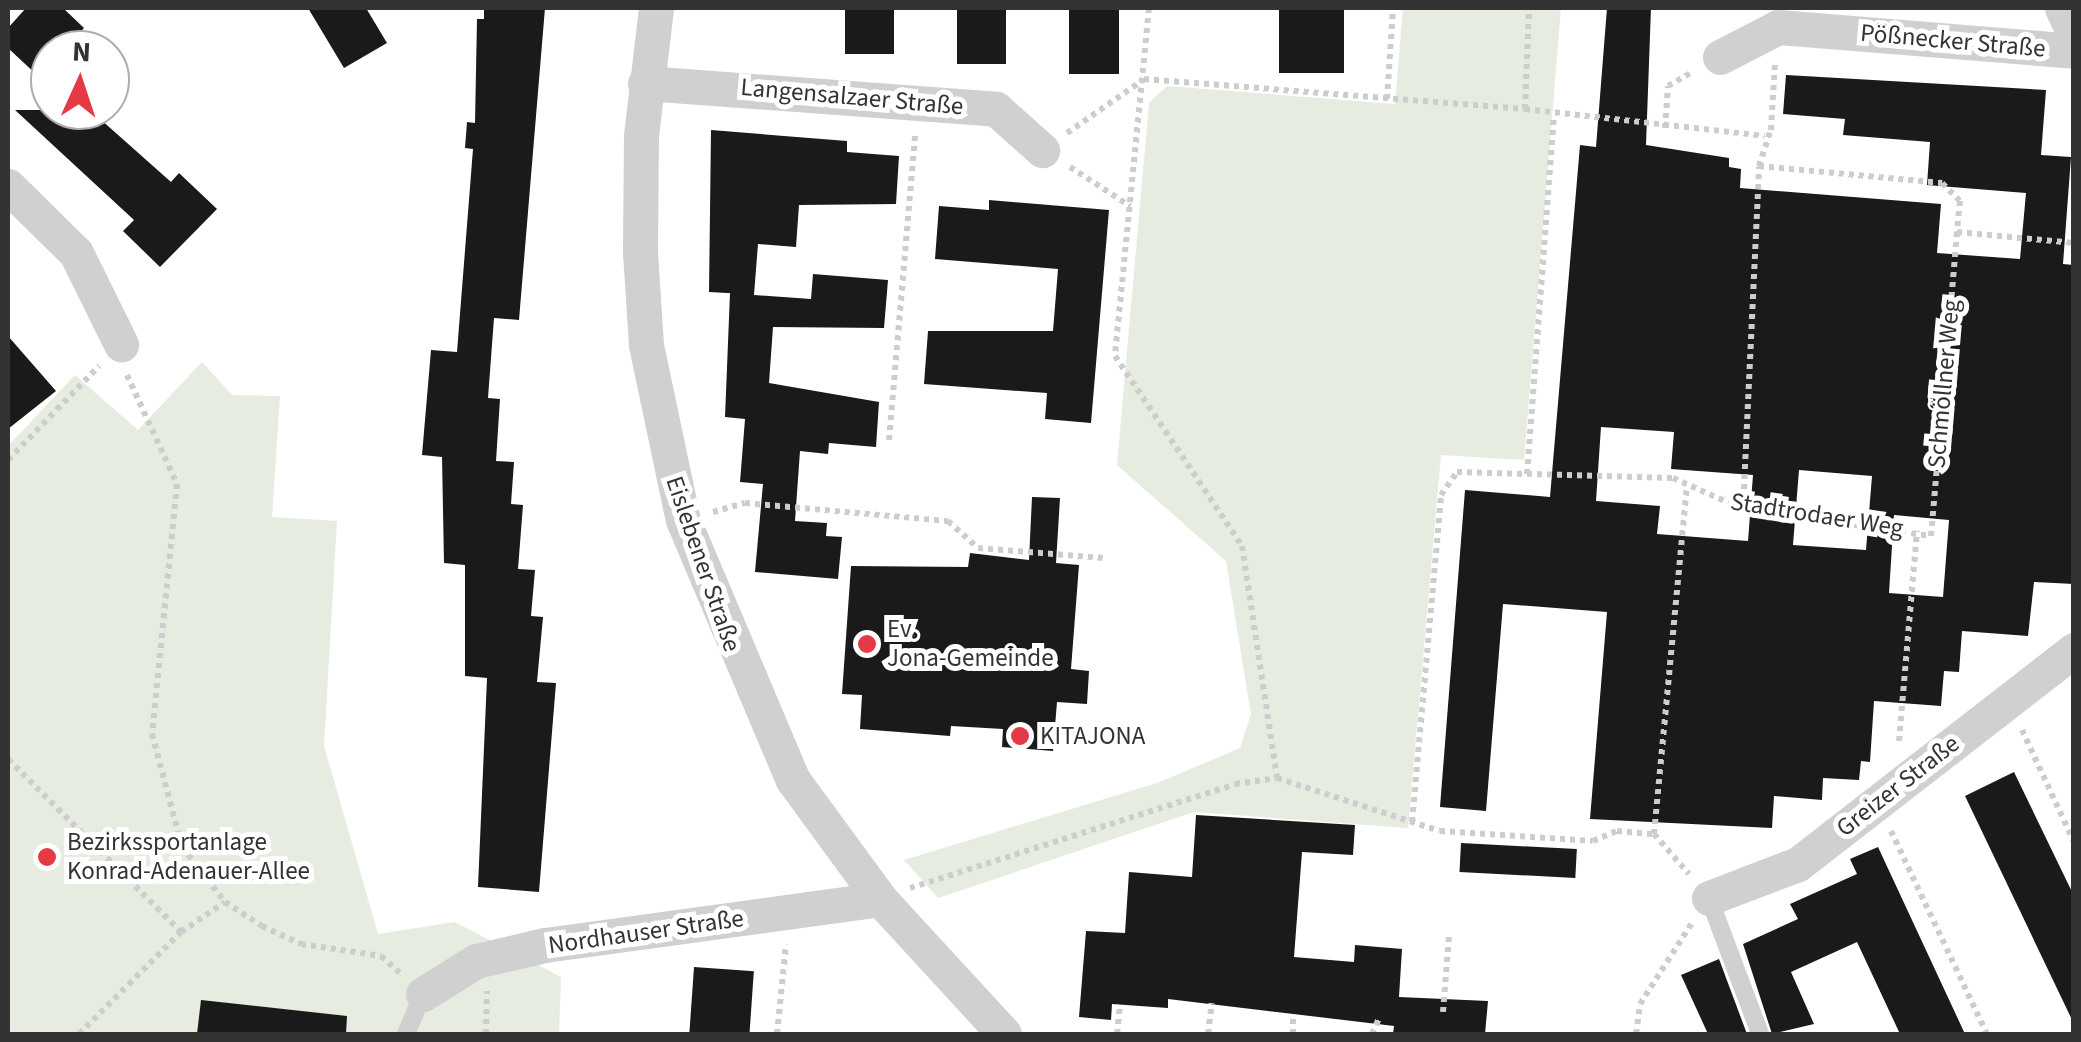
<!DOCTYPE html>
<html>
<head>
<meta charset="utf-8">
<style>
	body { margin:0 }
	#map { position:relative; width:2081px; height:1042px; overflow:hidden; background:#fff; font-family:"Source Sans 3",sans-serif }
	div>[style] { position:absolute }
	[style*='--x'] { left:calc(var(--x)*1px); top:calc(var(--y)*1px); width:calc(var(--w)*1px); rotate:calc(var(--a)*1deg) }
	.green>* { inset:0; background:#e6ecdf }
	.building>* { inset:0; background:#1a1a1a; transform-origin:0 0 }
	.path>* { height:6px; margin-top:-3px; transform-origin:0; background:repeating-linear-gradient(90deg,#cdcdcd 0 5px,transparent 0 10px) }
	.service>* { height:18px; margin:-9px; padding:0 9px; transform-origin:9px; border-radius:9px; background:#d0d0d0 }
	.minor>* { height:35px; margin:-17.5px; padding:0 17.5px; transform-origin:17.5px; border-radius:17.5px; background:#d0d0d0 }
	.dots>* { width:28px; height:28px; translate:-50% -50%; box-sizing:border-box; border:5px solid #fff; border-radius:50% }
	span { translate:-50% -50%; white-space:nowrap; text-align:center; line-height:1.15; -webkit-text-stroke:10px #fff; paint-order:stroke }
	.street-label { font-size:25px; color:#333 }
	.poi-label { font-size:25px; color:#333 }
	.left { translate:0 -50%; text-align:left }
	.frame { position:absolute; inset:0; border:10px solid #333; pointer-events:none }
	.north { position:absolute; left:30px; top:30px; width:100px; height:100px; box-sizing:border-box; background:#fff; border:2px solid #adadad; border-radius:50%; rotate:3deg; font-size:28px; font-weight:700; line-height:40px; text-align:center; color:#333 }
	.north::after { content:''; display:block; margin:auto; width:35px; height:45px; background:#e63946; clip-path:polygon(50% 0,100% 100%,50% 72%,0 100%) }
</style>
</head>
<body>
<div id="map">
	<div class="green">
		<div style="clip-path:polygon(1403px 8px,1561px 8px,1524px 460px,1441px 455px,1408px 828px,1194px 812px,938px 898px,904px 860px,1160px 782px,1240px 748px,1251px 714px,1226px 561px,1117px 465px,1149px 103px,1167px 86px,1395px 104px)"></div>
		<div style="clip-path:polygon(202px 362px,232px 395px,280px 396px,272px 517px,337px 521px,324px 746px,378px 934px,455px 922px,561px 977px,559px 1034px,8px 1034px,8px 446px,75px 375px,138px 430px)"></div>
	</div>
	<div class="building">
		<div style="clip-path:polygon(26px 8px,63px 8px,84px 28px,64px 50px,50px 50px,39px 77px,8px 48px,8px 28px)"></div>
		<div style="clip-path:polygon(308px 8px,366px 8px,387px 43px,344px 68px)"></div>
		<div style="clip-path:polygon(484px 8px,545px 8px,519px 320px,494px 318px,488px 398px,500px 399px,496px 461px,514px 462px,511px 504px,523px 505px,518px 569px,535px 570px,531px 616px,543px 617px,537px 682px,556px 683px,539px 892px,478px 887px,487px 678px,465px 676px,465px 565px,444px 563px,442px 457px,422px 455px,431px 350px,457px 352px,473px 149px,465px 148px,467px 122px,475px 123px,477px 19px,484px 19px)"></div>
		<div style="left:845px;top:8px;width:49px;height:46px"></div>
		<div style="left:957px;top:8px;width:49px;height:56px"></div>
		<div style="left:1069px;top:8px;width:50px;height:66px"></div>
		<div style="left:1279px;top:8px;width:65px;height:65px"></div>
		<div style="clip-path:polygon(evenodd,1607px 8px,1651px 8px,1646px 145px,1729px 158px,1729px 167px,1741px 169px,1740px 188px,1941px 204px,1937px 253px,2020px 259px,2026px 193px,1927px 185px,1930px 142px,1843px 135px,1845px 119px,1783px 114px,1786px 75px,2046px 90px,2041px 155px,2071px 157px,2063px 264px,2074px 265px,2074px 584px,2034px 582px,2028px 636px,1962px 631px,1959px 672px,1944px 671px,1941px 706px,1874px 701px,1870px 762px,1861px 761px,1859px 780px,1823px 778px,1822px 800px,1774px 796px,1772px 828px,1590px 819px,1607px 612px,1503px 604px,1486px 811px,1440px 807px,1465px 490px,1550px 497px,1580px 145px,1596px 147px,1607px 8px,1601px 427px,1674px 432px,1671px 469px,1753px 475px,1748px 541px,1657px 534px,1660px 506px,1596px 501px,1601px 427px,1607px 8px,1799px 470px,1872px 476px,1866px 550px,1793px 545px,1799px 470px,1607px 8px,1894px 515px,1949px 520px,1943px 597px,1889px 593px,1894px 515px)"></div>
		<div style="clip-path:polygon(15px 110px,90px 110px,171px 182px,179px 173px,217px 209px,160px 267px,123px 231px,134px 220px)"></div>
		<div style="clip-path:polygon(711px 130px,847px 141px,847px 152px,899px 156px,896px 204px,799px 205px,796px 247px,758px 244px,754px 295px,811px 299px,813px 274px,888px 280px,884px 328px,773px 327px,769px 383px,879px 402px,876px 447px,829px 443px,828px 454px,800px 451px,795px 521px,827px 523px,826px 536px,842px 537px,838px 579px,755px 572px,763px 484px,740px 482px,745px 419px,725px 417px,730px 293px,745px 294px,709px 292px)"></div>
		<div style="clip-path:polygon(989px 200px,1109px 210px,1091px 423px,1045px 419px,1047px 393px,924px 384px,928px 331px,1053px 331px,1058px 269px,935px 259px,939px 206px,989px 210px)"></div>
		<div style="clip-path:polygon(8px 336px,56px 391px,8px 429px)"></div>
		<div style="clip-path:polygon(1032px 497px,1060px 498px,1056px 563px,1079px 565px,1071px 669px,1089px 671px,1087px 704px,1057px 702px,1053px 751px,1002px 747px,1003px 729px,951px 726px,950px 736px,860px 729px,862px 695px,842px 694px,851px 566px,968px 567px,970px 553px,1029px 560px)"></div>
		<div style="clip-path:polygon(2014px 772px,2074px 896px,2074px 1024px,1965px 796px)"></div>
		<div style="clip-path:polygon(1196px 815px,1355px 825px,1353px 855px,1302px 852px,1294px 957px,1354px 962px,1355px 945px,1402px 949px,1399px 997px,1488px 1001px,1485px 1034px,1393px 1034px,1394px 1026px,1168px 999px,1168px 1008px,1112px 1004px,1111px 1020px,1079px 1017px,1086px 931px,1125px 933px,1129px 872px,1192px 877px)"></div>
		<div style="left:1461px;top:843px;width:116px;height:29px;rotate:3deg"></div>
		<div style="clip-path:polygon(1878px 847px,1965px 1034px,1900px 1034px,1857px 942px,1791px 972px,1814px 1024px,1772px 1034px,1743px 944px,1798px 919px,1790px 904px,1857px 874px,1850px 859px)"></div>
		<div style="clip-path:polygon(1719px 959px,1747px 1034px,1708px 1034px,1681px 975px)"></div>
		<div style="left:694px;top:967px;width:60px;height:67px;rotate:4deg"></div>
		<div style="clip-path:polygon(201px 1000px,347px 1016px,346px 1034px,197px 1034px)"></div>
	</div>
	<div class="path">
		<div style="--x:1149;--y:8;--w:350;--a:95.6"></div>
		<div style="--x:1115;--y:356;--w:229;--a:56.2"></div>
		<div style="--x:1242;--y:546;--w:235;--a:81.4"></div>
		<div style="--x:1277;--y:778;--w:171;--a:18"></div>
		<div style="--x:1440;--y:831;--w:153;--a:3.7"></div>
		<div style="--x:1593;--y:841;--w:26;--a:-23"></div>
		<div style="--x:1617;--y:831;--w:37;--a:5"></div>
		<div style="--x:1654;--y:834;--w:53;--a:48.8"></div>
		<div style="--x:1144;--y:79;--w:382;--a:4.5"></div>
		<div style="--x:1525;--y:109;--w:101;--a:-87.7"></div>
		<div style="--x:1387;--y:99;--w:91;--a:-86.2"></div>
		<div style="--x:1525;--y:109;--w:241;--a:6.4"></div>
		<div style="--x:1665;--y:128;--w:42;--a:-85.9"></div>
		<div style="--x:1668;--y:86;--w:28;--a:-30"></div>
		<div style="--x:1067;--y:133;--w:93;--a:-34.9"></div>
		<div style="--x:1759;--y:166;--w:184;--a:5.3"></div>
		<div style="--x:1942;--y:183;--w:25;--a:45"></div>
		<div style="--x:1960;--y:201;--w:31;--a:96"></div>
		<div style="--x:1957;--y:232;--w:118;--a:5.4"></div>
		<div style="--x:1070;--y:167;--w:72;--a:33"></div>
		<div style="--x:127;--y:375;--w:120;--a:65.4"></div>
		<div style="--x:177;--y:484;--w:251;--a:95.7"></div>
		<div style="--x:152;--y:734;--w:117;--a:75.1"></div>
		<div style="--x:182;--y:847;--w:70;--a:52"></div>
		<div style="--x:225;--y:902;--w:44;--a:33"></div>
		<div style="--x:262;--y:926;--w:43;--a:24.8"></div>
		<div style="--x:301;--y:944;--w:81;--a:8.5"></div>
		<div style="--x:381;--y:956;--w:25;--a:42"></div>
		<div style="--x:889;--y:440;--w:307;--a:-85.1"></div>
		<div style="--x:8;--y:460;--w:131;--a:-45.9"></div>
		<div style="--x:1527;--y:474;--w:357;--a:-85.7"></div>
		<div style="--x:1743;--y:509;--w:343;--a:-87.3"></div>
		<div style="--x:1759;--y:166;--w:38;--a:-72"></div>
		<div style="--x:1771;--y:130;--w:67;--a:-86.6"></div>
		<div style="--x:713;--y:512;--w:33;--a:-16"></div>
		<div style="--x:745;--y:503;--w:204;--a:5.1"></div>
		<div style="--x:948;--y:521;--w:40;--a:42"></div>
		<div style="--x:978;--y:548;--w:126;--a:4.5"></div>
		<div style="--x:2022;--y:730;--w:123;--a:65.1"></div>
		<div style="--x:1899;--y:741;--w:211;--a:-85.1"></div>
		<div style="--x:8;--y:759;--w:245;--a:45"></div>
		<div style="--x:1412;--y:822;--w:328;--a:-84.9"></div>
		<div style="--x:1441;--y:495;--w:28;--a:-55"></div>
		<div style="--x:1457;--y:472;--w:216;--a:1.6"></div>
		<div style="--x:1673;--y:478;--w:77;--a:23.9"></div>
		<div style="--x:1743;--y:509;--w:190;--a:8.2"></div>
		<div style="--x:1931;--y:536;--w:305;--a:-85.1"></div>
		<div style="--x:1891;--y:831;--w:225;--a:64.7"></div>
		<div style="--x:1654;--y:834;--w:348;--a:-84.6"></div>
		<div style="--x:910;--y:888;--w:341;--a:-17.7"></div>
		<div style="--x:1235;--y:784;--w:42;--a:-8.1"></div>
		<div style="--x:1443;--y:1012;--w:77;--a:-85.5"></div>
		<div style="--x:79;--y:1034;--w:144;--a:-45"></div>
		<div style="--x:181;--y:932;--w:53;--a:-34.3"></div>
		<div style="--x:486;--y:1034;--w:43;--a:-88.7"></div>
		<div style="--x:777;--y:1034;--w:90;--a:-84.3"></div>
		<div style="--x:1117;--y:1034;--w:30;--a:-84"></div>
		<div style="--x:1208;--y:1034;--w:31;--a:-83"></div>
		<div style="--x:1293;--y:1034;--w:16;--a:-90"></div>
		<div style="--x:1372;--y:1034;--w:17;--a:-66"></div>
		<div style="--x:1636;--y:1034;--w:30;--a:-82"></div>
		<div style="--x:1640;--y:1004;--w:96;--a:-57.3"></div>
	</div>
	<div class="service">
		<div style="--x:1709;--y:898;--w:145;--a:69.4"></div>
		<div style="--x:406;--y:1034;--w:43;--a:-67"></div>
	</div>
	<div class="minor">
		<div style="--x:656;--y:8;--w:128;--a:96.7"></div>
		<div style="--x:641;--y:135;--w:117;--a:90.5"></div>
		<div style="--x:640;--y:252;--w:93;--a:86.3"></div>
		<div style="--x:646;--y:345;--w:179;--a:78.1"></div>
		<div style="--x:683;--y:520;--w:282;--a:67.1"></div>
		<div style="--x:793;--y:780;--w:147;--a:53.8"></div>
		<div style="--x:880;--y:899;--w:183;--a:47.4"></div>
		<div style="--x:2062;--y:8;--w:29;--a:65"></div>
		<div style="--x:1720;--y:57;--w:65;--a:-27.3"></div>
		<div style="--x:1778;--y:27;--w:297;--a:4.6"></div>
		<div style="--x:645;--y:83;--w:352;--a:4.2"></div>
		<div style="--x:996;--y:109;--w:62;--a:41.7"></div>
		<div style="--x:8;--y:186;--w:95;--a:44.6"></div>
		<div style="--x:76;--y:253;--w:102;--a:63.7"></div>
		<div style="--x:1709;--y:898;--w:95;--a:-20.9"></div>
		<div style="--x:1798;--y:864;--w:349;--a:-37.8"></div>
		<div style="--x:423;--y:994;--w:62;--a:-31.9"></div>
		<div style="--x:476;--y:961;--w:71;--a:-13.1"></div>
		<div style="--x:545;--y:945;--w:338;--a:-7.8"></div>
	</div>
	<div class="dots">
		<div style="left:867px;top:644px;background:#e63946"></div>
		<div style="left:1020px;top:736px;background:#e63946"></div>
		<div style="left:47px;top:857px;background:#e63946"></div>
	</div>
	<div class="street-label">
		<span style="left:1953px;top:41px;rotate:5deg">Pößnecker Straße</span>
		<span style="left:852px;top:97px;rotate:5deg">Langensalzaer Straße</span>
		<span style="left:1944px;top:384px;rotate:-85deg">Schmöllner Weg</span>
		<span style="left:1817px;top:515px;rotate:9deg">Stadtrodaer Weg</span>
		<span style="left:703px;top:564px;rotate:71deg">Eislebener Straße</span>
		<span style="left:1898px;top:786px;rotate:-38deg">Greizer Straße</span>
		<span style="left:646px;top:932px;rotate:-8deg">Nordhauser Straße</span>
	</div>
	<div class="poi-label">
		<span class="left" style="left:887px;top:644px">Ev.<br>Jona-Gemeinde</span>
		<span class="left" style="left:1040px;top:736px">KITAJONA</span>
		<span class="left" style="left:67px;top:857px">Bezirkssportanlage<br>Konrad-Adenauer-Allee</span>
	</div>
	<div class="frame"></div>
	<div class="north">N</div>
</div>
</body>
</html>
